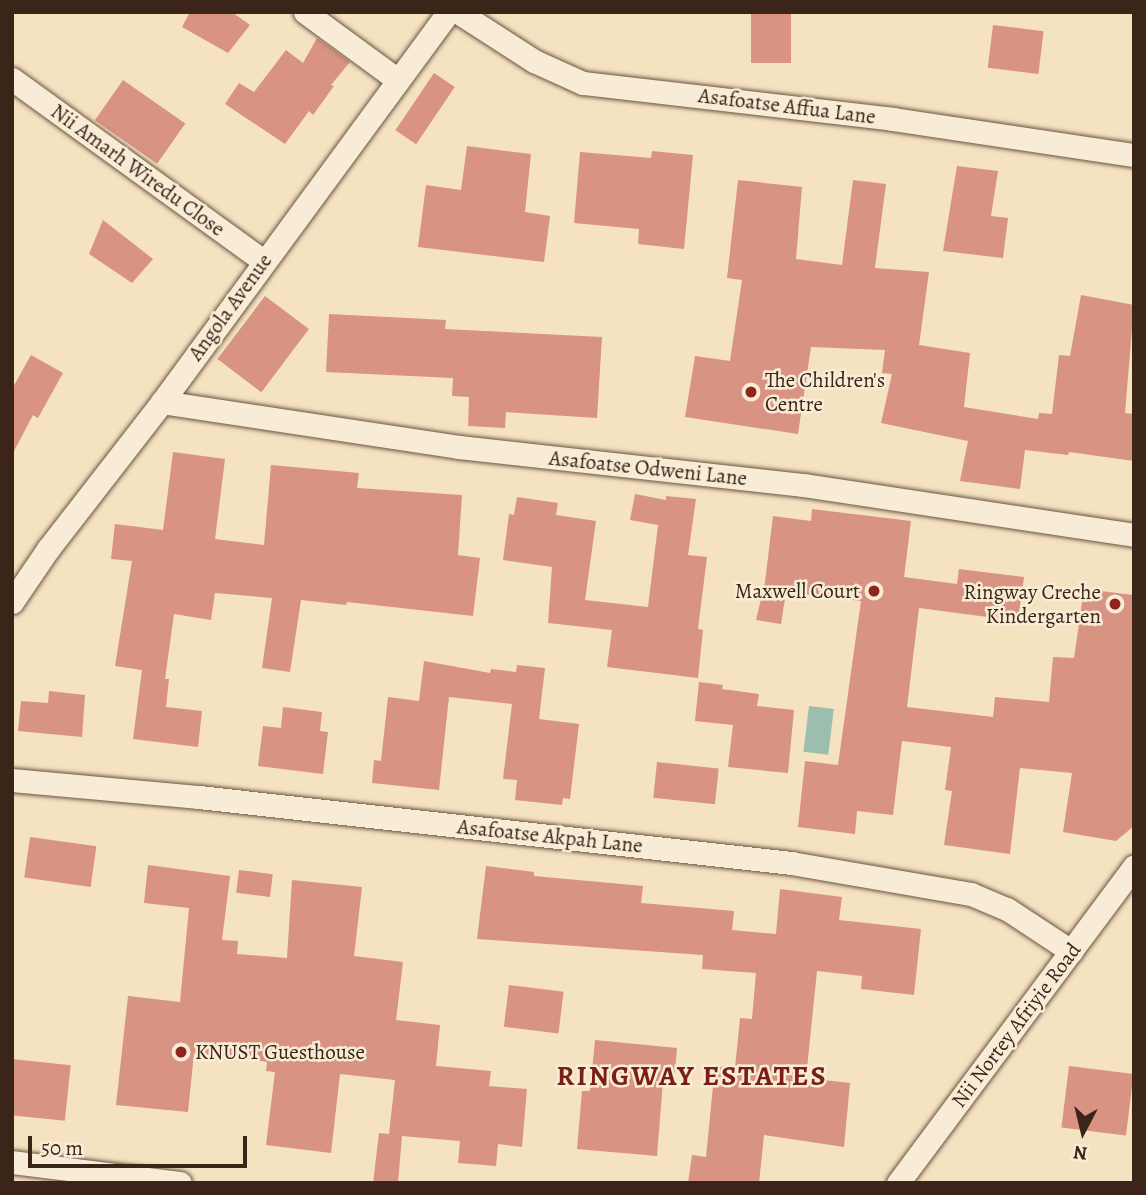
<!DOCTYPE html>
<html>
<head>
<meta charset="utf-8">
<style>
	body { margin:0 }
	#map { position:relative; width:1146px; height:1195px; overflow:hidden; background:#f5e2c0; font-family:Alegreya,serif }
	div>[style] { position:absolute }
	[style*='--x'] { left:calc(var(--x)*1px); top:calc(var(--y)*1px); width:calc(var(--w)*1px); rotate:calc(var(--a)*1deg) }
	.water>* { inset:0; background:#9cbeaf; transform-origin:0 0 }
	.building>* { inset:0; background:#d89382; transform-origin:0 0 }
	.roads { filter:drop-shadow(0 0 2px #6a5442) drop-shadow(0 0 2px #6a5442) }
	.minor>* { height:23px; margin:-11.5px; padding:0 11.5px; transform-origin:11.5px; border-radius:11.5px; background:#f8ecd6 }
	.dots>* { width:19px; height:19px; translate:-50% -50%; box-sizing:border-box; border:4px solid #f8ecd6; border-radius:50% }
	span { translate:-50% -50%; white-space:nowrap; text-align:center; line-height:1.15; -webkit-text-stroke:5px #f8ecd6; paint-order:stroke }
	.street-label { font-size:21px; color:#3b2418 }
	.poi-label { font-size:21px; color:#3b2418 }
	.left { translate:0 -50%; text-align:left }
	.right { translate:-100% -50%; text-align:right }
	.district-label { font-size:28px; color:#7a1f14; font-weight:700; letter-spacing:2px }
	.frame { position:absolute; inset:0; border:14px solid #3b2418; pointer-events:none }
	.north { position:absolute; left:1048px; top:1097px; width:70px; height:70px; -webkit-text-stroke:5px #f8ecd6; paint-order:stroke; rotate:187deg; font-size:19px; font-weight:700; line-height:28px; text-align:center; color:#3b2418 }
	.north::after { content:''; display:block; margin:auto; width:24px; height:32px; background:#3b2418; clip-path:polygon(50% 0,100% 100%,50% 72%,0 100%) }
	.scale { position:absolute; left:28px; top:1136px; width:219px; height:32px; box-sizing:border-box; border:4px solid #3b2418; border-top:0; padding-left:9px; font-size:21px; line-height:24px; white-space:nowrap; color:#3b2418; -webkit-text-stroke:5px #f8ecd6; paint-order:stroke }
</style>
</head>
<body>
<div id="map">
	<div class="water">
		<div style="left:809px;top:706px;width:25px;height:46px;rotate:7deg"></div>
	</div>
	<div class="building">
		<div style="clip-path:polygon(190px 12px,232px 12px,250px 25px,228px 53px,182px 27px)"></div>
		<div style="left:751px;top:12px;width:40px;height:51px"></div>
		<div style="left:993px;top:25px;width:51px;height:43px;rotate:7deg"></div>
		<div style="clip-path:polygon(317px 38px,350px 62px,331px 85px,334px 86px,313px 115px,309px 111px,285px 144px,225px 104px,239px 83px,254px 92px,286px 50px,303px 63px)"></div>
		<div style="left:434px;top:73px;width:25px;height:69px;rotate:34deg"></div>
		<div style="left:123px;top:80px;width:76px;height:49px;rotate:35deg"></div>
		<div style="clip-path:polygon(467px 146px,531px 154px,525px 212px,550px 216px,544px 262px,418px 247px,426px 185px,461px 190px)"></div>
		<div style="clip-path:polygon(652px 151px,693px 155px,684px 249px,638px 244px,639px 229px,574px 223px,580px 152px,651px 158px)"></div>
		<div style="clip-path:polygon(957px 166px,998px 171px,991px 216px,1008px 218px,1003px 258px,943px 251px)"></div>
		<div style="clip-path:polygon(738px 180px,802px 187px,796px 259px,842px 265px,853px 180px,886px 184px,875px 268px,929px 272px,919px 345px,970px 353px,964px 407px,1038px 419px,1039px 413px,1052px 414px,1059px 355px,1070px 356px,1081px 295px,1134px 305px,1125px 413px,1134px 414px,1134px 461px,1069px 452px,1068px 455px,1025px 450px,1020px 489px,960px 481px,968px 441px,881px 423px,892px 374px,882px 373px,885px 350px,811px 347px,798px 434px,685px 417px,695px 356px,730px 361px,742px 280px,727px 278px)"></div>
		<div style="clip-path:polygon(103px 220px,153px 259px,132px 283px,89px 254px)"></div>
		<div style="left:265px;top:296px;width:55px;height:79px;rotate:37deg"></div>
		<div style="clip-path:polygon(329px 314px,446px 320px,445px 329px,602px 337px,597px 418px,506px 412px,505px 428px,468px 426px,469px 397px,452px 396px,453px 378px,326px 372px)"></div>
		<div style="clip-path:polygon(31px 355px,63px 373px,38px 418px,33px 415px,12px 455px,12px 389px)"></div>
		<div style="clip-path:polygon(173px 452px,225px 459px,215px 539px,264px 545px,271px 465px,359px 473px,357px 488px,462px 495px,458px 555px,480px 558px,473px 616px,347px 602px,346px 605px,301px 600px,290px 672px,262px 668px,272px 598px,215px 593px,211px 620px,174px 614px,165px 679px,169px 679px,166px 707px,202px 711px,198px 747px,133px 739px,142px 670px,115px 666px,132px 561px,111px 559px,115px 524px,163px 530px)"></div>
		<div style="clip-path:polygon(635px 494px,666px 500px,666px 496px,696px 499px,688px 555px,707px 557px,698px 629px,703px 630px,698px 678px,607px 667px,612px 630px,548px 623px,552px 567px,503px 560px,509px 514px,514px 515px,517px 497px,558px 503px,556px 515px,596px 521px,585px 600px,648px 607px,658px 525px,630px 520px)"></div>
		<div style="clip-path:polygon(812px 509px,911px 521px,904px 577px,957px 584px,959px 569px,1024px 577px,1018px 621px,919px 608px,907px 707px,993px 717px,995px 697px,1049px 702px,1053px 657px,1074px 658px,1084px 589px,1134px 595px,1134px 826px,1116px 841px,1063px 832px,1072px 773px,1020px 768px,1010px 854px,944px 845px,952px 791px,945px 790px,951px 747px,902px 741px,893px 815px,857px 811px,855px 834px,798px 827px,805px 761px,838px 765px,861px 601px,786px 592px,781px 624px,756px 620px,765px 582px,773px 516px,811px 521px)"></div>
		<div style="clip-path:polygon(424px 661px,490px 673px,491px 669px,516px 672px,517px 665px,545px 668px,539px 719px,579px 724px,570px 799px,563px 798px,562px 805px,515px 800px,517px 780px,503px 779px,512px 704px,449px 697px,439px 790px,372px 783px,374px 760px,381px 761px,388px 697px,419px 701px)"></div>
		<div style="clip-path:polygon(699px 682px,723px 685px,722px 689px,759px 694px,757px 706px,794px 710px,788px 773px,728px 767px,733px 725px,695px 721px)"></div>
		<div style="clip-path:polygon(49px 691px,85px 695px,82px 737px,18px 731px,21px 701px,48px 703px)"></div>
		<div style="clip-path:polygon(283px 707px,322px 712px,320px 731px,328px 732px,323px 774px,258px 766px,263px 726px,281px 728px)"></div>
		<div style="left:657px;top:762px;width:62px;height:36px;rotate:6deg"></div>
		<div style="left:30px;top:837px;width:67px;height:41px;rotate:8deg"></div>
		<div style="clip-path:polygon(148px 865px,230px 876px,222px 940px,238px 941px,237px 954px,287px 958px,292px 880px,362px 887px,354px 956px,403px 962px,396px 1020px,440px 1025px,436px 1066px,491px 1071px,489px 1086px,527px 1089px,522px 1147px,498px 1144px,496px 1166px,458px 1163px,460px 1141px,402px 1136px,398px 1183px,373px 1183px,379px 1133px,389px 1134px,395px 1080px,340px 1074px,331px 1153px,266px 1145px,275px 1072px,266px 1071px,267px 1062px,253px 1059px,194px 1053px,188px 1112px,116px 1105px,128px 996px,180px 1002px,189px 908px,144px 903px)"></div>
		<div style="clip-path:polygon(486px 866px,534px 872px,534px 876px,643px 886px,641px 903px,734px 911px,732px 930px,776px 934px,780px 889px,842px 897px,839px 920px,921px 929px,914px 995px,861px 989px,862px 976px,817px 971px,806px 1078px,850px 1083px,844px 1147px,764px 1135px,759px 1183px,688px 1183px,692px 1155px,706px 1157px,715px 1066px,735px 1068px,740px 1018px,752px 1019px,756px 973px,702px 969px,703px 955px,477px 939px)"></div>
		<div style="left:239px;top:870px;width:34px;height:23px;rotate:7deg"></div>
		<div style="left:509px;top:985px;width:55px;height:42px;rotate:7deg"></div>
		<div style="clip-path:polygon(595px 1040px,677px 1048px,674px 1082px,663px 1081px,657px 1156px,577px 1149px,582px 1091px,590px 1091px)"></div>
		<div style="left:12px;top:1059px;width:59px;height:56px;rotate:6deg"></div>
		<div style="left:1069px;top:1066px;width:65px;height:62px;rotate:7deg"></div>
	</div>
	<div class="roads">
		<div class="minor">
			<div style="--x:305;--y:12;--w:115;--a:36.2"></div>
			<div style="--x:458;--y:12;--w:90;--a:32.8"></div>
			<div style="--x:534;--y:61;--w:54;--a:24.2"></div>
			<div style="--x:583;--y:83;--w:312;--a:6.6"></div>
			<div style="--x:893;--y:119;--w:244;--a:8.5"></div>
			<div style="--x:12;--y:79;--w:310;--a:35.9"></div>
			<div style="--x:162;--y:402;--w:300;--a:8.6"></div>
			<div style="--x:459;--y:447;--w:347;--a:6.3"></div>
			<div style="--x:804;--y:485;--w:334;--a:8.6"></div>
			<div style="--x:12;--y:602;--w:64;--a:-55.8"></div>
			<div style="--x:48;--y:549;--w:186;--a:-52.2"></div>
			<div style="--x:162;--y:402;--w:484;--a:-53.7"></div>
			<div style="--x:12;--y:780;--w:188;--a:5.2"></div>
			<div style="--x:199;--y:797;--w:596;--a:6.36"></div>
			<div style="--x:791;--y:863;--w:183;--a:9.8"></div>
			<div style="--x:971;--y:894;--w:39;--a:23"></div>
			<div style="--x:1007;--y:909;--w:77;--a:33.3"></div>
			<div style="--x:12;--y:1162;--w:169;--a:7.1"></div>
			<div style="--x:898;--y:1183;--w:395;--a:-53.3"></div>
		</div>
	</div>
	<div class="dots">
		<div style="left:751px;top:392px;background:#8f2418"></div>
		<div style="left:874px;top:591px;background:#8f2418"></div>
		<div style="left:1115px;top:604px;background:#8f2418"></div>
		<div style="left:181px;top:1052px;background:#8f2418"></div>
	</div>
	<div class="street-label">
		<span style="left:787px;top:106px;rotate:7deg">Asafoatse Affua Lane</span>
		<span style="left:138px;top:170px;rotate:36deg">Nii Amarh Wiredu Close</span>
		<span style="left:230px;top:307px;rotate:-54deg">Angola Avenue</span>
		<span style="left:648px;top:468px;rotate:6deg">Asafoatse Odweni Lane</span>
		<span style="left:550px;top:836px;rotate:6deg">Asafoatse Akpah Lane</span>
		<span style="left:1016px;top:1025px;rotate:-53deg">Nii Nortey Afriyie Road</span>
	</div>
	<div class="poi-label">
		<span class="left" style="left:765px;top:392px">The Children's<br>Centre</span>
		<span class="right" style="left:860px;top:591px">Maxwell Court</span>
		<span class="right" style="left:1101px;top:604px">Ringway Creche<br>Kindergarten</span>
		<span class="left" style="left:195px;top:1052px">KNUST Guesthouse</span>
	</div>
	<div class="district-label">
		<span style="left:692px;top:1076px">RINGWAY ESTATES</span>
	</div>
	<div class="frame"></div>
	<div class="north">N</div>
	<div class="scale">50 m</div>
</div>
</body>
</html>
